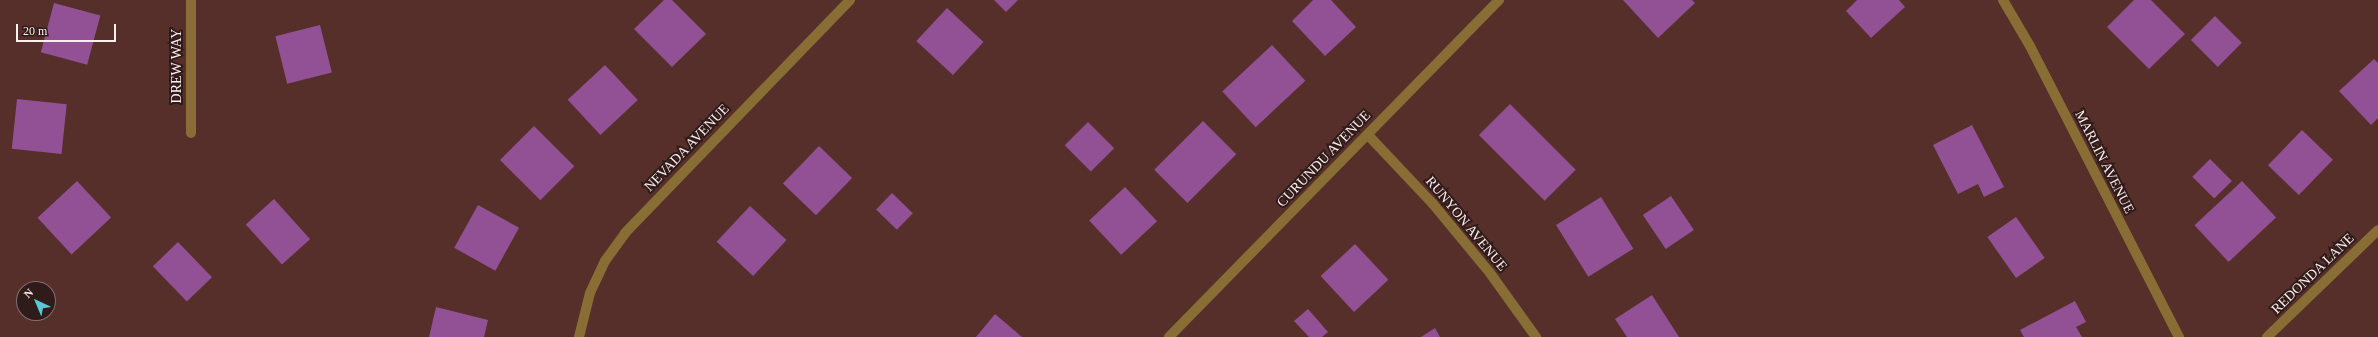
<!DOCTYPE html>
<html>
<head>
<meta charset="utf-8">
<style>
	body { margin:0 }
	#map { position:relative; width:2378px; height:337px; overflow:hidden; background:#562e2a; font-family:Georgia,serif }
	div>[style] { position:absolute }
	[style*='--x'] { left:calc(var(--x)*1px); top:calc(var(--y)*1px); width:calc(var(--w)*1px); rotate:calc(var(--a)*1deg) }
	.building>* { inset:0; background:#915194; transform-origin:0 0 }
	.minor>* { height:10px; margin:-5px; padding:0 5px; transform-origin:5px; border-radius:5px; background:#886e34 }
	span { translate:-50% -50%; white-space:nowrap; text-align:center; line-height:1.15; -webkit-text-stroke:4px #2f1c1a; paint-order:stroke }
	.street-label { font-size:14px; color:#feeeec }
	.north { position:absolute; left:16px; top:281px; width:40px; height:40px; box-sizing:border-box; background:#2f1c1a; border:1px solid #82706e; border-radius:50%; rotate:316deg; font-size:11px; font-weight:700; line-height:16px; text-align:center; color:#feeeec }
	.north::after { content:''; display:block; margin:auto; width:14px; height:18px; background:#52cbd9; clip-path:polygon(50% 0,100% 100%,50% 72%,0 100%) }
	.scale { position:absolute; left:16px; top:24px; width:100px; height:18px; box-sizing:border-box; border:2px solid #feeeec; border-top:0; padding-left:5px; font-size:12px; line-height:14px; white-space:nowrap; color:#feeeec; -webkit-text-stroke:3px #2f1c1a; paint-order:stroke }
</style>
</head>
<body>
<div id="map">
	<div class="building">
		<div style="clip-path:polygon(664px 0,672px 0,706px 34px,672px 67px,634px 29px)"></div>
		<div style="clip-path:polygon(994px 0,1018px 0,1006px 12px)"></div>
		<div style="clip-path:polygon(1313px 0,1331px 0,1356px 27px,1325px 56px,1292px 21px)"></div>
		<div style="clip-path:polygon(1623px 0,1692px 0,1695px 3px,1658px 38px)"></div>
		<div style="clip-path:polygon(1857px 0,1899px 0,1905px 7px,1871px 38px,1846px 11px)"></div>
		<div style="clip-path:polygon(2134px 0,2151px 0,2185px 34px,2149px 69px,2107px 27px)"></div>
		<div style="left:54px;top:3px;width:48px;height:51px;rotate:15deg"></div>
		<div style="left:947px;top:8px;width:50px;height:45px;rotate:43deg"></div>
		<div style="left:2215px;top:16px;width:38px;height:34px;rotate:45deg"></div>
		<div style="left:320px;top:25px;width:49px;height:46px;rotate:76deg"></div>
		<div style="left:1272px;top:45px;width:49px;height:68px;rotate:47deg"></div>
		<div style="clip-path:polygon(2374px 59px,2378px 63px,2378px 118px,2371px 125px,2339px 91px)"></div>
		<div style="left:605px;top:65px;width:48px;height:51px;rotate:47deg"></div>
		<div style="left:17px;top:99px;width:50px;height:50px;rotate:6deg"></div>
		<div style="left:1510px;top:104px;width:93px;height:44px;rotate:45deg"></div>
		<div style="left:1203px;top:121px;width:47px;height:69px;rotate:45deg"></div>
		<div style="left:1088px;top:122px;width:37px;height:33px;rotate:45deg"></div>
		<div style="clip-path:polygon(1972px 125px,2004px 187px,1984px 197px,1978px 184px,1958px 194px,1933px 145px)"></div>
		<div style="left:534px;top:126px;width:57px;height:48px;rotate:45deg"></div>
		<div style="left:2302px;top:130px;width:43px;height:49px;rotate:44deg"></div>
		<div style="left:819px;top:146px;width:46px;height:52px;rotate:44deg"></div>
		<div style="left:2210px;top:159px;width:31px;height:25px;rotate:45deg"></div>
		<div style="left:77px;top:181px;width:50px;height:54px;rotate:47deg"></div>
		<div style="left:2242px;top:181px;width:50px;height:65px;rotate:47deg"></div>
		<div style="left:1125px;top:187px;width:47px;height:49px;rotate:47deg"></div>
		<div style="left:892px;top:193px;width:29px;height:23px;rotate:44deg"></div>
		<div style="left:1671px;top:196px;width:41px;height:34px;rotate:56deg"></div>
		<div style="left:1601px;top:197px;width:61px;height:53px;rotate:58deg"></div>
		<div style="left:274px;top:199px;width:54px;height:38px;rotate:48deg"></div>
		<div style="left:478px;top:205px;width:47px;height:49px;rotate:29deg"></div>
		<div style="left:750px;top:206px;width:50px;height:49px;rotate:43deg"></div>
		<div style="left:2016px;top:217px;width:50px;height:35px;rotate:55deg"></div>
		<div style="left:178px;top:242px;width:49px;height:35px;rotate:46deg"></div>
		<div style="left:1355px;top:244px;width:49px;height:47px;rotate:47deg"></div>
		<div style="clip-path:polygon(1652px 295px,1679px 337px,1627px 337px,1615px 319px)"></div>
		<div style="clip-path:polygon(2075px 301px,2086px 322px,2076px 327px,2082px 337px,2024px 337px,2020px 330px)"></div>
		<div style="clip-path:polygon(436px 307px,488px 320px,484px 337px,429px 337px)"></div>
		<div style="clip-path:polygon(1308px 309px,1328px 332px,1322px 337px,1309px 337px,1294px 321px)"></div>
		<div style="clip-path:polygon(995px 314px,1022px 337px,976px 337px)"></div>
		<div style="clip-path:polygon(1435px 328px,1440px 337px,1421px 337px)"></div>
	</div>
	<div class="minor">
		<div style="--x:2003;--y:0;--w:53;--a:59.6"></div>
		<div style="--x:2030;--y:46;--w:327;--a:62.9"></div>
		<div style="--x:191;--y:133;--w:133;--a:-90"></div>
		<div style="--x:1368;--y:135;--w:95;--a:46.7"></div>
		<div style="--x:1433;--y:204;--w:89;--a:50.4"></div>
		<div style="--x:1490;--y:273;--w:79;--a:54.3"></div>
		<div style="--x:579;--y:337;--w:45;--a:-76"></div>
		<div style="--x:590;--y:293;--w:35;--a:-65"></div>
		<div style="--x:605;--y:261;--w:34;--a:-54"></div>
		<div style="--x:625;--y:233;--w:324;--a:-46"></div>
		<div style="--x:1169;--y:337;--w:472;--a:-45.6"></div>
		<div style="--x:2267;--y:337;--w:154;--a:-43.9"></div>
	</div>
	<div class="street-label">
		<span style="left:177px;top:66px;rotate:-90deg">DREW WAY</span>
		<span style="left:687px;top:148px;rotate:-46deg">NEVADA AVENUE</span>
		<span style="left:1324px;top:159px;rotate:-46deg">CURUNDU AVENUE</span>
		<span style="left:2104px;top:162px;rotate:63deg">MARLIN AVENUE</span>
		<span style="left:1466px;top:224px;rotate:50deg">RUNYON AVENUE</span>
		<span style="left:2313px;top:274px;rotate:-44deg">REDONDA LANE</span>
	</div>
	<div class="north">N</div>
	<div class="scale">20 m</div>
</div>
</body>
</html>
